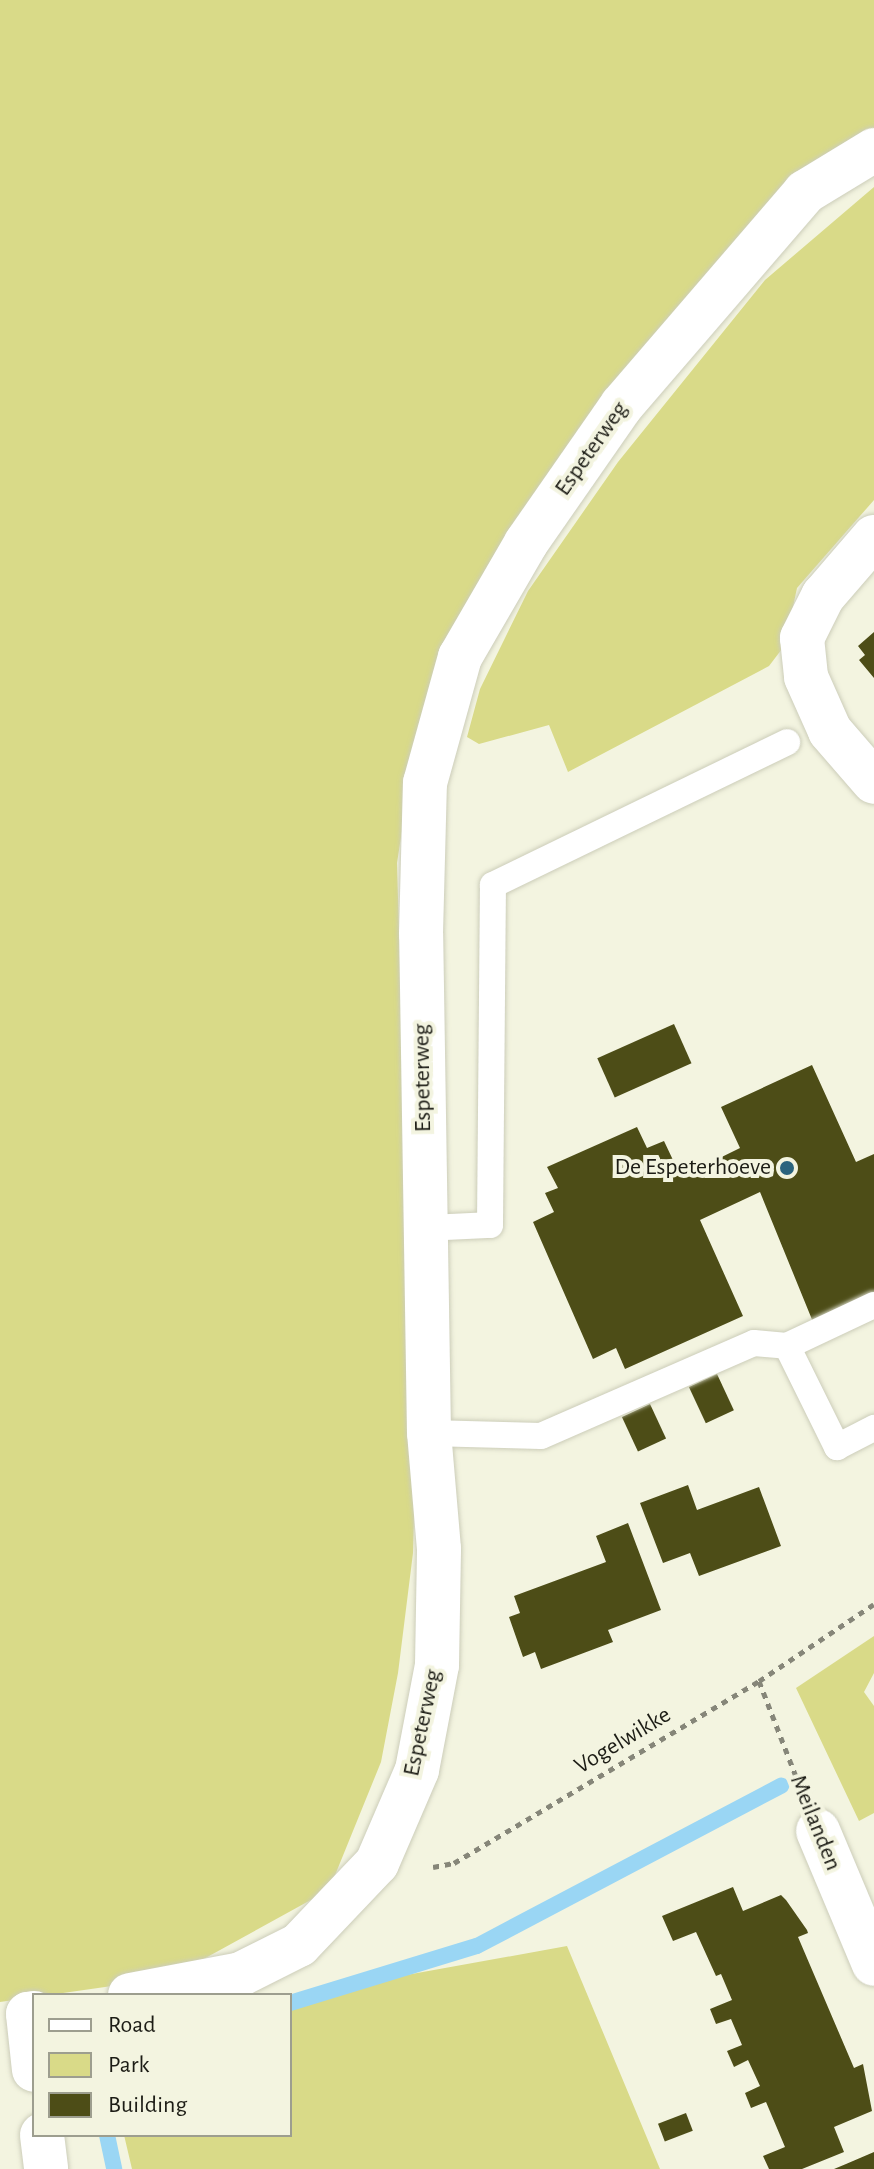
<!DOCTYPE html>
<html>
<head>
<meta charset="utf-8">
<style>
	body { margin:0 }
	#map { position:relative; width:874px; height:2169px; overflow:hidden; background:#f3f4e0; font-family:"Alegreya Sans",sans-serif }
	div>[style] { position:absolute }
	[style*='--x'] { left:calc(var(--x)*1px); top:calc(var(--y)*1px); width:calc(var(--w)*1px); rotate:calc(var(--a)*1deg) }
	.green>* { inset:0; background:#d9da88 }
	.stream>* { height:16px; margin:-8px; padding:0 8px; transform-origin:8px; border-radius:8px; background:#9ad6f4 }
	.building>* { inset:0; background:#4d4d17; transform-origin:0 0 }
	.path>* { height:5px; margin-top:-2.5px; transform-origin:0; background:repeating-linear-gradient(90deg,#868679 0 6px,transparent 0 12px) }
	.roads { filter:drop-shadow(0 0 2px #cccdb9) drop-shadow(0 0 2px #cccdb9) }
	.service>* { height:26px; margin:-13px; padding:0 13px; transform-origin:13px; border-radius:13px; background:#fff }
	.minor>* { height:44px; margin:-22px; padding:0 22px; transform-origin:22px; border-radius:22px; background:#fff }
	.dots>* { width:22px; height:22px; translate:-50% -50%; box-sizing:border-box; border:4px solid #f3f4e0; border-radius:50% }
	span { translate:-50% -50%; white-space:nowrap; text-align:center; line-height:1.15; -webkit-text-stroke:8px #f3f4e0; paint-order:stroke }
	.street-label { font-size:24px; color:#1c1c15 }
	.poi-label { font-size:24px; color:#1c1c15 }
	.right { translate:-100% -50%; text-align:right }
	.legend { position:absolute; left:32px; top:1993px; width:260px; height:144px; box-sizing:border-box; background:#f3f4e0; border:2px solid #9d9e8f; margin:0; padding:10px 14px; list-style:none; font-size:24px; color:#1c1c15 }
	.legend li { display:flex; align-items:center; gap:16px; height:40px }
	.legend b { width:40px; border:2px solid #9d9e8f }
</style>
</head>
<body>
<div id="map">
	<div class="green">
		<div style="clip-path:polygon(0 0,874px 0,874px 130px,722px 258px,412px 766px,397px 863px,415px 1480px,413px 1553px,398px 1673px,381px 1762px,329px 1890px,200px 1961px,140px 1982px,0 2002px)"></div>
		<div style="clip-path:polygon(874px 187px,874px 500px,797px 588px,785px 645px,769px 666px,568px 772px,549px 725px,479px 744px,467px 737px,480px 689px,528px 591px,618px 462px,765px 280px)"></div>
		<div style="clip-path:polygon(874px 1636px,874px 1673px,864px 1692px,874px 1706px,874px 1813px,859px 1821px,796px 1688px)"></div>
		<div style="clip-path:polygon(567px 1946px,660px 2169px,132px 2169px,124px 2135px,290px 2135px,290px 1996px)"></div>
	</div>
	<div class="stream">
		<div style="--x:290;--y:2003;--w:195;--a:-17"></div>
		<div style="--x:477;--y:1946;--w:344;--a:-27.8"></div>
		<div style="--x:107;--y:2135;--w:35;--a:78"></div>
	</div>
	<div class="building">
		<div style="clip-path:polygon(874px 632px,874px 678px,859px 660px,865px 655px,858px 646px)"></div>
		<div style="left:674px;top:1024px;width:43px;height:84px;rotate:66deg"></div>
		<div style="clip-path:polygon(812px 1065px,856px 1162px,874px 1154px,874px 1298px,813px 1322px,760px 1192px,700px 1220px,743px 1316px,625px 1369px,616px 1348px,593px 1359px,533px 1222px,554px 1212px,545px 1193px,558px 1188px,547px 1167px,637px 1127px,647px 1148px,664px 1141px,681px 1177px,740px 1148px,721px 1107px)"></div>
		<div style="left:717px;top:1374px;width:40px;height:31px;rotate:65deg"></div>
		<div style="left:650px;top:1404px;width:38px;height:31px;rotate:65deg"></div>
		<div style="clip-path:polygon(688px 1485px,697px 1510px,759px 1487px,781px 1546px,699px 1576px,690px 1553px,663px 1563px,640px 1503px)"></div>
		<div style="clip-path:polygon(628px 1523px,661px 1610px,608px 1630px,613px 1642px,541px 1669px,535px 1652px,523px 1657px,509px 1617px,520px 1613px,514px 1596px,606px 1562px,596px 1536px)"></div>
		<div style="clip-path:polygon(733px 1887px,743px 1911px,781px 1895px,786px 1900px,807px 1930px,808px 1933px,798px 1937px,854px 2068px,863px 2064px,872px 2111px,834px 2127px,844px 2152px,802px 2169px,769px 2169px,763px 2156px,785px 2147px,766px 2102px,751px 2108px,745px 2093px,760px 2086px,748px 2060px,734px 2067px,727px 2051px,742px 2045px,731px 2019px,716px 2024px,710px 2009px,732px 2000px,721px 1974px,716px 1976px,696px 1932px,673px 1941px,662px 1916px)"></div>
		<div style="left:686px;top:2113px;width:19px;height:30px;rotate:69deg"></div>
		<div style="clip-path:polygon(874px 2152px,874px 2169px,834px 2169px,846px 2164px)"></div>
	</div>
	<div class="path">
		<div style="--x:759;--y:1681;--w:110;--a:68.8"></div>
		<div style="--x:433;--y:1867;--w:21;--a:-11"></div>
		<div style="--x:454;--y:1863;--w:355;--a:-30.8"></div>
		<div style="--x:759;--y:1681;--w:138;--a:-33.8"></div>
	</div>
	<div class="roads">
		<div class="service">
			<div style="--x:426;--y:1228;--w:64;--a:-2.7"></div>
			<div style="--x:490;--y:1225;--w:340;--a:-89.5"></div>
			<div style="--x:493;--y:885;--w:327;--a:-25.9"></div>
			<div style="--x:874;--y:1305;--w:96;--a:154.8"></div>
			<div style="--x:787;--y:1346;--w:113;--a:63.7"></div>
			<div style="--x:837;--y:1447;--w:42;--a:-27.2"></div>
			<div style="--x:429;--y:1433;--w:112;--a:1.5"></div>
			<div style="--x:541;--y:1436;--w:232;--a:-23.6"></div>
			<div style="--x:754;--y:1343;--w:33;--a:5"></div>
		</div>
		<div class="minor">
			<div style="--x:874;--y:537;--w:78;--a:130.8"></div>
			<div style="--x:823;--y:596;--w:47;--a:116.6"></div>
			<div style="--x:802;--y:638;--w:39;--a:84"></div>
			<div style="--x:806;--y:677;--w:59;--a:66"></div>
			<div style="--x:830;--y:731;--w:67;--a:49.2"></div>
			<div style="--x:818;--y:1831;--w:144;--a:67.2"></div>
			<div style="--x:130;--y:1995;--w:113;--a:-10.7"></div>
			<div style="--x:241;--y:1974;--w:65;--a:-26.6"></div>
			<div style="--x:299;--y:1945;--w:113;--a:-46.4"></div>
			<div style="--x:377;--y:1863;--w:101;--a:-66.7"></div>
			<div style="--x:417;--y:1770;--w:107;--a:-79.2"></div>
			<div style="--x:437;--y:1665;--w:116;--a:-89"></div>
			<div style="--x:439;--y:1549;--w:116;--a:-94.9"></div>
			<div style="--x:429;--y:1433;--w:499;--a:-90.9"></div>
			<div style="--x:421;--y:934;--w:151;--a:-88.5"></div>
			<div style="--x:425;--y:783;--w:131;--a:-74.5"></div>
			<div style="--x:460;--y:657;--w:132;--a:-59.9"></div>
			<div style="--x:526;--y:543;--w:168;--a:-55.2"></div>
			<div style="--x:622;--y:405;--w:281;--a:-49.3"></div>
			<div style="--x:805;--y:192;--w:81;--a:-31.3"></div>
			<div style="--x:34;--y:2013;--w:6;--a:171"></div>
			<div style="--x:28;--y:2014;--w:56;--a:83.9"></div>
			<div style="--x:42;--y:2135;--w:34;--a:83"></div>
		</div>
	</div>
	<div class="dots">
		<div style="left:787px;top:1168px;background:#2b647e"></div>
	</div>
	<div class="street-label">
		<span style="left:592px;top:449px;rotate:-55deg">Espeterweg</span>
		<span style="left:423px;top:1078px;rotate:-91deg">Espeterweg</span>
		<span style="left:423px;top:1723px;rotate:-78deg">Espeterweg</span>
		<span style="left:623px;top:1741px;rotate:-31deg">Vogelwikke</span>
		<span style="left:815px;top:1823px;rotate:68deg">Meilanden</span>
	</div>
	<div class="poi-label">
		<span class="right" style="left:771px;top:1168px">De Espeterhoeve</span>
	</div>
	<ul class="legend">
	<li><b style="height:10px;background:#fff"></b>Road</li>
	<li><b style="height:22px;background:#d9da88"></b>Park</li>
	<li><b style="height:22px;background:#4d4d17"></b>Building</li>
	</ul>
</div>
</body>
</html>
